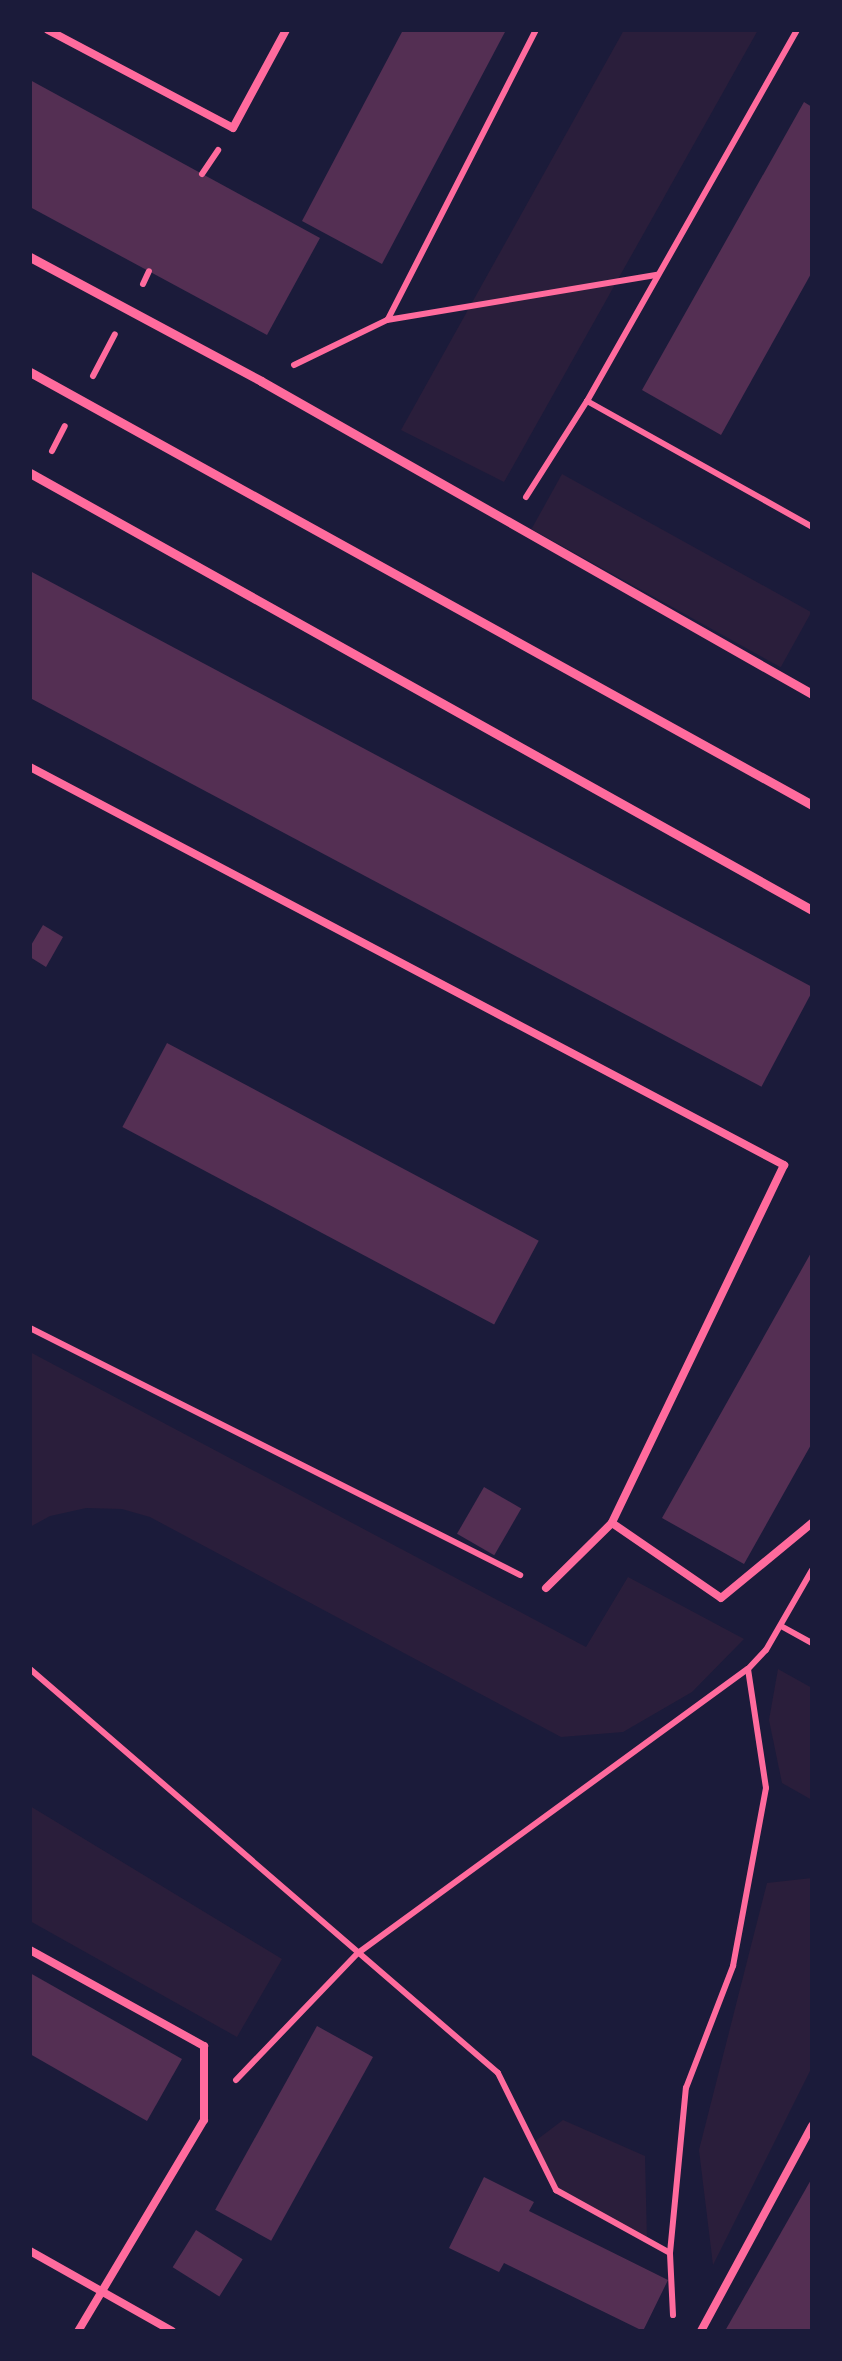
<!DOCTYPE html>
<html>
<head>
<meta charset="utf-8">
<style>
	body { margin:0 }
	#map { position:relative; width:842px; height:2361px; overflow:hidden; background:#1b1b3a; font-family:Mulish,sans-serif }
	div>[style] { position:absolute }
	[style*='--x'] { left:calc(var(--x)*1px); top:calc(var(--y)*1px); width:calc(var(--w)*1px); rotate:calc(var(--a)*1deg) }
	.green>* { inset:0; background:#2a1e3b; transform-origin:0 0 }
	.building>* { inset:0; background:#542f53; transform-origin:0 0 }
	.path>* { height:6px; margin:-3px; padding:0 3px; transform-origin:3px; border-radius:3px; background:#ff6b9d }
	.service>* { height:8px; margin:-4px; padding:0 4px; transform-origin:4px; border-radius:4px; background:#ff6b9d }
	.pedestrian>* { height:9px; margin:-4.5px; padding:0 4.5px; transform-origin:4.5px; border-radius:4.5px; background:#ff6b9d }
	span { translate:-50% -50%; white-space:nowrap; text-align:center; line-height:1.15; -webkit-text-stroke:8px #1b1b3a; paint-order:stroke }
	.frame { position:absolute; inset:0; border:32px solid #1b1b3a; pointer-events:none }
</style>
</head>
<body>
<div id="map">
	<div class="green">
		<div style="clip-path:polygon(624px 30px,758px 30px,504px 482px,401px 430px)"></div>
		<div style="left:562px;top:474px;width:285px;height:63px;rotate:29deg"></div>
		<div style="clip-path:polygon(30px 1352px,586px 1647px,628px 1577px,744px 1639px,692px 1692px,623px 1732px,561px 1737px,150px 1517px,122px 1509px,86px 1508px,50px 1516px,30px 1527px)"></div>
		<div style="clip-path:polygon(778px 1669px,812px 1688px,812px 1800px,782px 1783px,769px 1720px)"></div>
		<div style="clip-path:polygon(30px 1806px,282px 1959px,237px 2037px,30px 1921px)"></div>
		<div style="clip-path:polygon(812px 1878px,812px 2067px,713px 2265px,699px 2150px,767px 1883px)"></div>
		<div style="clip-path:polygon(563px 2120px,645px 2156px,647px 2241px,556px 2190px,530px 2145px)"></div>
	</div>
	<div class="building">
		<div style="clip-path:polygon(403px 30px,506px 30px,382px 264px,302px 221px)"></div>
		<div style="clip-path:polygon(30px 80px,320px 238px,267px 335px,30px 207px)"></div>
		<div style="clip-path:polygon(804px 102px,812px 107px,812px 272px,721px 435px,642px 390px)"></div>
		<div style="left:30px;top:571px;width:888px;height:112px;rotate:28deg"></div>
		<div style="clip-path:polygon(43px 925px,63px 937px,46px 967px,30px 957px,30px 947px)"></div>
		<div style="left:167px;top:1043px;width:421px;height:95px;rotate:28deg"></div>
		<div style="clip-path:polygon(812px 1251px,812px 1443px,744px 1564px,662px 1518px)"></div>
		<div style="left:484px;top:1487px;width:43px;height:54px;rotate:30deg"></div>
		<div style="clip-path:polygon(30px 1973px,182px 2059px,147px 2121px,30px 2054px)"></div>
		<div style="left:317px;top:2026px;width:64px;height:210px;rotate:29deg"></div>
		<div style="clip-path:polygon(484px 2177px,534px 2202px,529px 2211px,668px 2280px,643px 2331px,504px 2263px,499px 2272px,449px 2248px)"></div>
		<div style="clip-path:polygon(812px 2178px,812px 2331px,725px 2331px)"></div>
		<div style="left:196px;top:2230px;width:55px;height:44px;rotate:32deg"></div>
	</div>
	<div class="path">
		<div style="--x:797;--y:30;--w:426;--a:119.5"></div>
		<div style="--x:587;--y:401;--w:258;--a:29.2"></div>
		<div style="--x:202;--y:174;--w:29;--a:-56"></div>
		<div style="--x:143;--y:284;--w:14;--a:-65"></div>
		<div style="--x:388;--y:319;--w:325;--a:-62.9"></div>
		<div style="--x:294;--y:365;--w:103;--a:-25.8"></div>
		<div style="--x:387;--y:320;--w:274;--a:-9.5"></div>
		<div style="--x:93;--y:376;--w:47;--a:-62.4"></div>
		<div style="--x:52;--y:451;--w:28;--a:-63"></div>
		<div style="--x:526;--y:497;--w:114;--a:-57.6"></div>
		<div style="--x:30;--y:1328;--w:549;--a:26.75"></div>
		<div style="--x:781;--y:1626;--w:35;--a:29"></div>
		<div style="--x:30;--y:1669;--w:618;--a:40.8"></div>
		<div style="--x:498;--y:2073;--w:131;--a:63.6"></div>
		<div style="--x:556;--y:2190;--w:130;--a:28.9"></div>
		<div style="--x:236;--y:2080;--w:176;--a:-46.2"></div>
		<div style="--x:358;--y:1953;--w:482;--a:-36.1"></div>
		<div style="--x:673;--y:2315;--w:62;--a:-92.8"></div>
		<div style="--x:670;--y:2253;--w:166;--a:-84.5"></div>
		<div style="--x:686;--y:2088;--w:131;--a:-68.9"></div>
		<div style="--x:733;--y:1966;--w:181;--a:-79.5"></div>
		<div style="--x:766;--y:1788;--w:120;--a:-98.6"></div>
		<div style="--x:748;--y:1669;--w:26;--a:-47"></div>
		<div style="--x:766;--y:1650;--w:92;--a:-60.1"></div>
	</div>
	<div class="service">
		<div style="--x:48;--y:30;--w:209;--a:27.9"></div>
		<div style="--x:233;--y:128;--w:111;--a:-61.6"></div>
		<div style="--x:30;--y:767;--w:853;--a:27.83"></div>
		<div style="--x:784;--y:1165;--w:397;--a:115.7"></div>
		<div style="--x:546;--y:1588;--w:93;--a:-44.6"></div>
		<div style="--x:612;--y:1523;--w:132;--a:34.5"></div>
		<div style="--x:721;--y:1598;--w:118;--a:-39.5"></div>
		<div style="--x:30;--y:1950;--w:199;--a:28.9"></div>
		<div style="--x:204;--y:2046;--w:74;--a:90"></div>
		<div style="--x:204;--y:2120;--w:246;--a:120.8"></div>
		<div style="--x:30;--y:2251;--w:163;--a:29.4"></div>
		<div style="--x:701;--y:2331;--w:233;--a:-61.6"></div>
	</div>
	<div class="pedestrian">
		<div style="--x:30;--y:257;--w:262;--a:28.2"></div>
		<div style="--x:261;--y:381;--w:634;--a:29.6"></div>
		<div style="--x:30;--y:372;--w:894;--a:28.97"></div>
		<div style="--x:30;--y:473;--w:896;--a:29.2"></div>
	</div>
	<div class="frame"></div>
</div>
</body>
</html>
